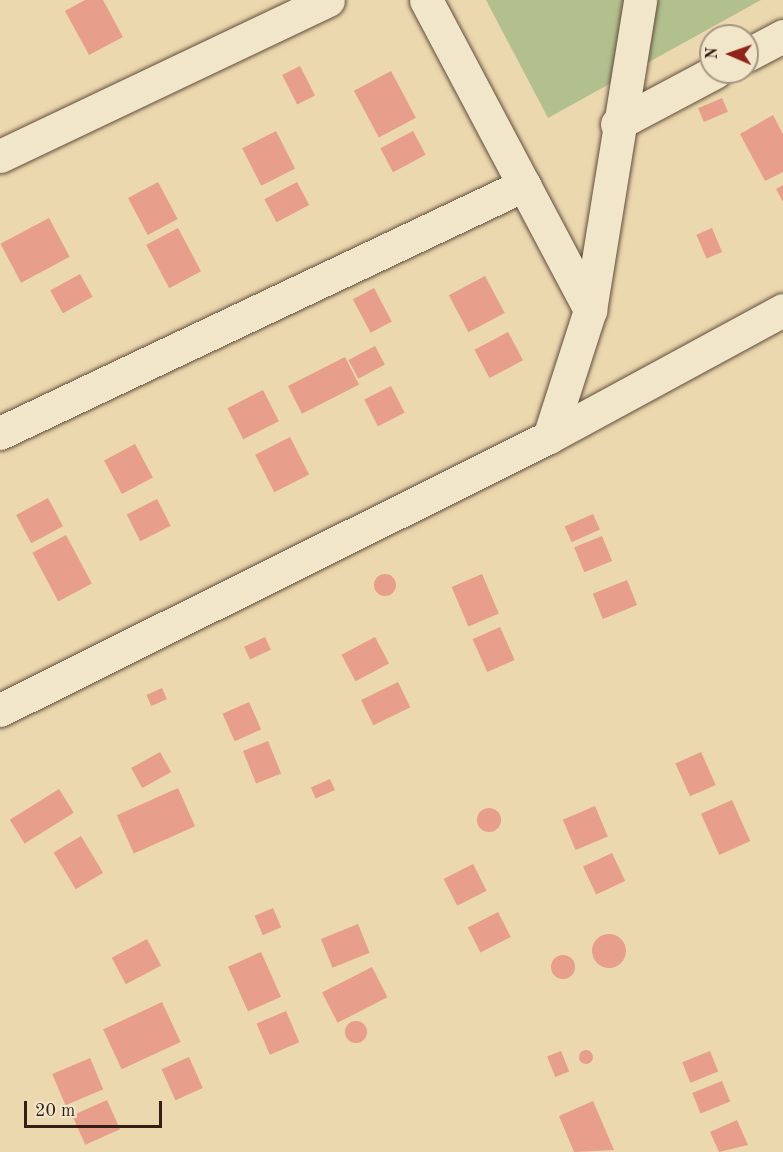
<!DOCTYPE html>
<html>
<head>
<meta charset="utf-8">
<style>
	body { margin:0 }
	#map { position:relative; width:783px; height:1152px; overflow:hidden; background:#ebd8ae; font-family:"Old Standard TT",serif }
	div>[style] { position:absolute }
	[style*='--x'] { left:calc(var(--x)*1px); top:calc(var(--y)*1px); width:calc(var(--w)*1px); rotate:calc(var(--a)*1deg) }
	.green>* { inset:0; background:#b2c08e }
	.building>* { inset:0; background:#e79e8b; transform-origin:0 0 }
	.round { border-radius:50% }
	.roads { filter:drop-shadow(0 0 2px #624d3d) drop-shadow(0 0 2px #624d3d) }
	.minor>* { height:33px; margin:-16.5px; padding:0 16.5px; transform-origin:16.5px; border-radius:16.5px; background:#f2e6ca }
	span { translate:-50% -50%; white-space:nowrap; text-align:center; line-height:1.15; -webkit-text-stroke:4.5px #f2e6ca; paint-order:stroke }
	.north { position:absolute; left:699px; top:24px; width:60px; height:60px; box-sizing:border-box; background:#f2e6ca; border:2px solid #a69682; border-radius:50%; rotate:272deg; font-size:16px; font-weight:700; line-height:24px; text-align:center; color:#341f17 }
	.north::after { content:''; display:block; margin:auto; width:21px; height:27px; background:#8f2418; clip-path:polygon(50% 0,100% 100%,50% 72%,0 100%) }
	.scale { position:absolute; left:24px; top:1101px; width:138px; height:27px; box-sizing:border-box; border:3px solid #341f17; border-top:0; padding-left:8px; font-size:18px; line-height:21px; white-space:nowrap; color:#341f17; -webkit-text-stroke:4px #f2e6ca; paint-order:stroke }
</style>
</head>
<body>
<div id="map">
	<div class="green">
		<div style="clip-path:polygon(486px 0,761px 0,548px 118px)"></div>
	</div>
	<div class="building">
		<div style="clip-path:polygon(85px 0,103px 0,123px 37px,89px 55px,65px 11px)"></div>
		<div style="left:300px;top:66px;width:33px;height:20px;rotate:63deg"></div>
		<div style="left:391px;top:71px;width:53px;height:42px;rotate:62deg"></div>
		<div style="left:722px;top:98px;width:15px;height:26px;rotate:67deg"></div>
		<div style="clip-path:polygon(773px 115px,783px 134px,783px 172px,765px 181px,740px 134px)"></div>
		<div style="left:276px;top:131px;width:42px;height:38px;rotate:63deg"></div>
		<div style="left:413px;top:131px;width:27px;height:37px;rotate:62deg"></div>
		<div style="left:158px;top:182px;width:42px;height:34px;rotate:62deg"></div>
		<div style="left:297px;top:182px;width:26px;height:37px;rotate:62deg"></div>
		<div style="clip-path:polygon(783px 185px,783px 202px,776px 189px)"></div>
		<div style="left:49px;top:218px;width:44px;height:55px;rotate:62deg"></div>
		<div style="left:178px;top:228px;width:49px;height:36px;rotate:62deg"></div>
		<div style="left:712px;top:228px;width:26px;height:17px;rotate:67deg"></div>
		<div style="left:80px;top:274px;width:26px;height:34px;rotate:61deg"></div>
		<div style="left:485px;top:276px;width:42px;height:41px;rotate:62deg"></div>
		<div style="left:374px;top:288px;width:38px;height:24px;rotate:62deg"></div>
		<div style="left:508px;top:332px;width:32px;height:38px;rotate:62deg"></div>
		<div style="left:375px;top:346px;width:21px;height:30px;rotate:62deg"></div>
		<div style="left:345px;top:357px;width:31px;height:64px;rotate:63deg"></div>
		<div style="left:391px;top:386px;width:30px;height:30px;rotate:63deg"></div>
		<div style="left:263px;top:390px;width:35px;height:40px;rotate:63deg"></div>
		<div style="left:290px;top:437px;width:42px;height:39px;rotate:63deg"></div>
		<div style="left:135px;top:444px;width:38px;height:35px;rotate:62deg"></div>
		<div style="left:48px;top:498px;width:32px;height:36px;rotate:62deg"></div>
		<div style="left:157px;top:499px;width:30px;height:34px;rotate:63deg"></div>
		<div style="left:593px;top:514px;width:17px;height:31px;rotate:66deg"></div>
		<div style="left:66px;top:535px;width:55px;height:38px;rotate:62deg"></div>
		<div style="left:602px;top:536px;width:27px;height:30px;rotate:68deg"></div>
		<div style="left:482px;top:574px;width:43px;height:33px;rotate:67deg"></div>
		<div class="round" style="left:374px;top:574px;width:22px;height:22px"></div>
		<div style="left:627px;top:580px;width:27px;height:37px;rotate:68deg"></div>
		<div style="left:500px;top:627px;width:36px;height:30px;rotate:66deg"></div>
		<div style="left:265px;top:637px;width:14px;height:23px;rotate:65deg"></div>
		<div style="left:375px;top:637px;width:30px;height:38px;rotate:62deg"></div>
		<div style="left:398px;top:682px;width:28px;height:41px;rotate:64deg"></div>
		<div style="left:162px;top:688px;width:12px;height:17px;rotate:66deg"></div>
		<div style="left:249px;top:702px;width:30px;height:29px;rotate:66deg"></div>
		<div style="left:268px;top:741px;width:35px;height:27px;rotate:68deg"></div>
		<div style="left:160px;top:752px;width:23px;height:33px;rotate:61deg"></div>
		<div style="left:701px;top:752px;width:36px;height:28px;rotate:66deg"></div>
		<div style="left:330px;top:779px;width:12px;height:21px;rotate:66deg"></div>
		<div style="left:178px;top:788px;width:42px;height:67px;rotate:66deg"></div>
		<div style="left:59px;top:789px;width:28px;height:58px;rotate:58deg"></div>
		<div style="left:732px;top:800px;width:45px;height:34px;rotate:66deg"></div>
		<div style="left:595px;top:806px;width:33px;height:35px;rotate:67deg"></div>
		<div class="round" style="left:477px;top:808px;width:24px;height:24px"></div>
		<div style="left:81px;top:836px;width:43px;height:32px;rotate:59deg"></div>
		<div style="left:612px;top:853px;width:31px;height:32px;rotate:65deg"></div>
		<div style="left:473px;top:864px;width:30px;height:33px;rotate:63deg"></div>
		<div style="left:273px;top:908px;width:21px;height:20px;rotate:67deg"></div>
		<div style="left:498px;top:912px;width:28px;height:34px;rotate:63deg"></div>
		<div style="left:358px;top:924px;width:31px;height:40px;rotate:68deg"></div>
		<div class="round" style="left:592px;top:934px;width:34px;height:34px"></div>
		<div style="left:147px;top:939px;width:30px;height:40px;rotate:62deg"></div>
		<div style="left:261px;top:952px;width:49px;height:36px;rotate:66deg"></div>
		<div class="round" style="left:551px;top:955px;width:24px;height:24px"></div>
		<div style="left:372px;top:967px;width:34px;height:56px;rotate:63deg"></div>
		<div style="left:162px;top:1002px;width:44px;height:65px;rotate:65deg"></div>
		<div style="left:286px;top:1011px;width:34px;height:32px;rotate:67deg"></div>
		<div class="round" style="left:345px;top:1021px;width:22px;height:22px"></div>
		<div class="round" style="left:579px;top:1050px;width:14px;height:14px"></div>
		<div style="left:561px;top:1051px;width:22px;height:15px;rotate:68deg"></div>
		<div style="left:710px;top:1051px;width:22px;height:30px;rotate:68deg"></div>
		<div style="left:189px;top:1057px;width:34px;height:30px;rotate:66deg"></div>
		<div style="left:90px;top:1058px;width:34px;height:41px;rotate:67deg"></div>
		<div style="left:722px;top:1081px;width:22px;height:32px;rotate:68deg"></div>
		<div style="left:107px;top:1100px;width:32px;height:38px;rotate:66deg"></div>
		<div style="clip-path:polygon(593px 1101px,614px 1150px,574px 1152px,559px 1116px)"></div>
		<div style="clip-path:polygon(737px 1120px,748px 1145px,719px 1152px,710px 1132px)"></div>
	</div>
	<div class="roads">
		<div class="minor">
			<div style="--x:426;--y:0;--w:351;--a:62.1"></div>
			<div style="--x:747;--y:55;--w:41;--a:-27.8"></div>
			<div style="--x:617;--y:124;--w:111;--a:-28"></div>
			<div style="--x:0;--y:156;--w:363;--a:-25.4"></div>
			<div style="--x:0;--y:433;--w:580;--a:-25.33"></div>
			<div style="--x:549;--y:437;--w:266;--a:-28.5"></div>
			<div style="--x:0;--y:710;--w:613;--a:-26.44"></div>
			<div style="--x:549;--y:437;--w:133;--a:-72.1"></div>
			<div style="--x:590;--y:310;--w:314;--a:-80.8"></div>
		</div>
	</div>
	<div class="north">N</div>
	<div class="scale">20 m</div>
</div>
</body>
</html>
